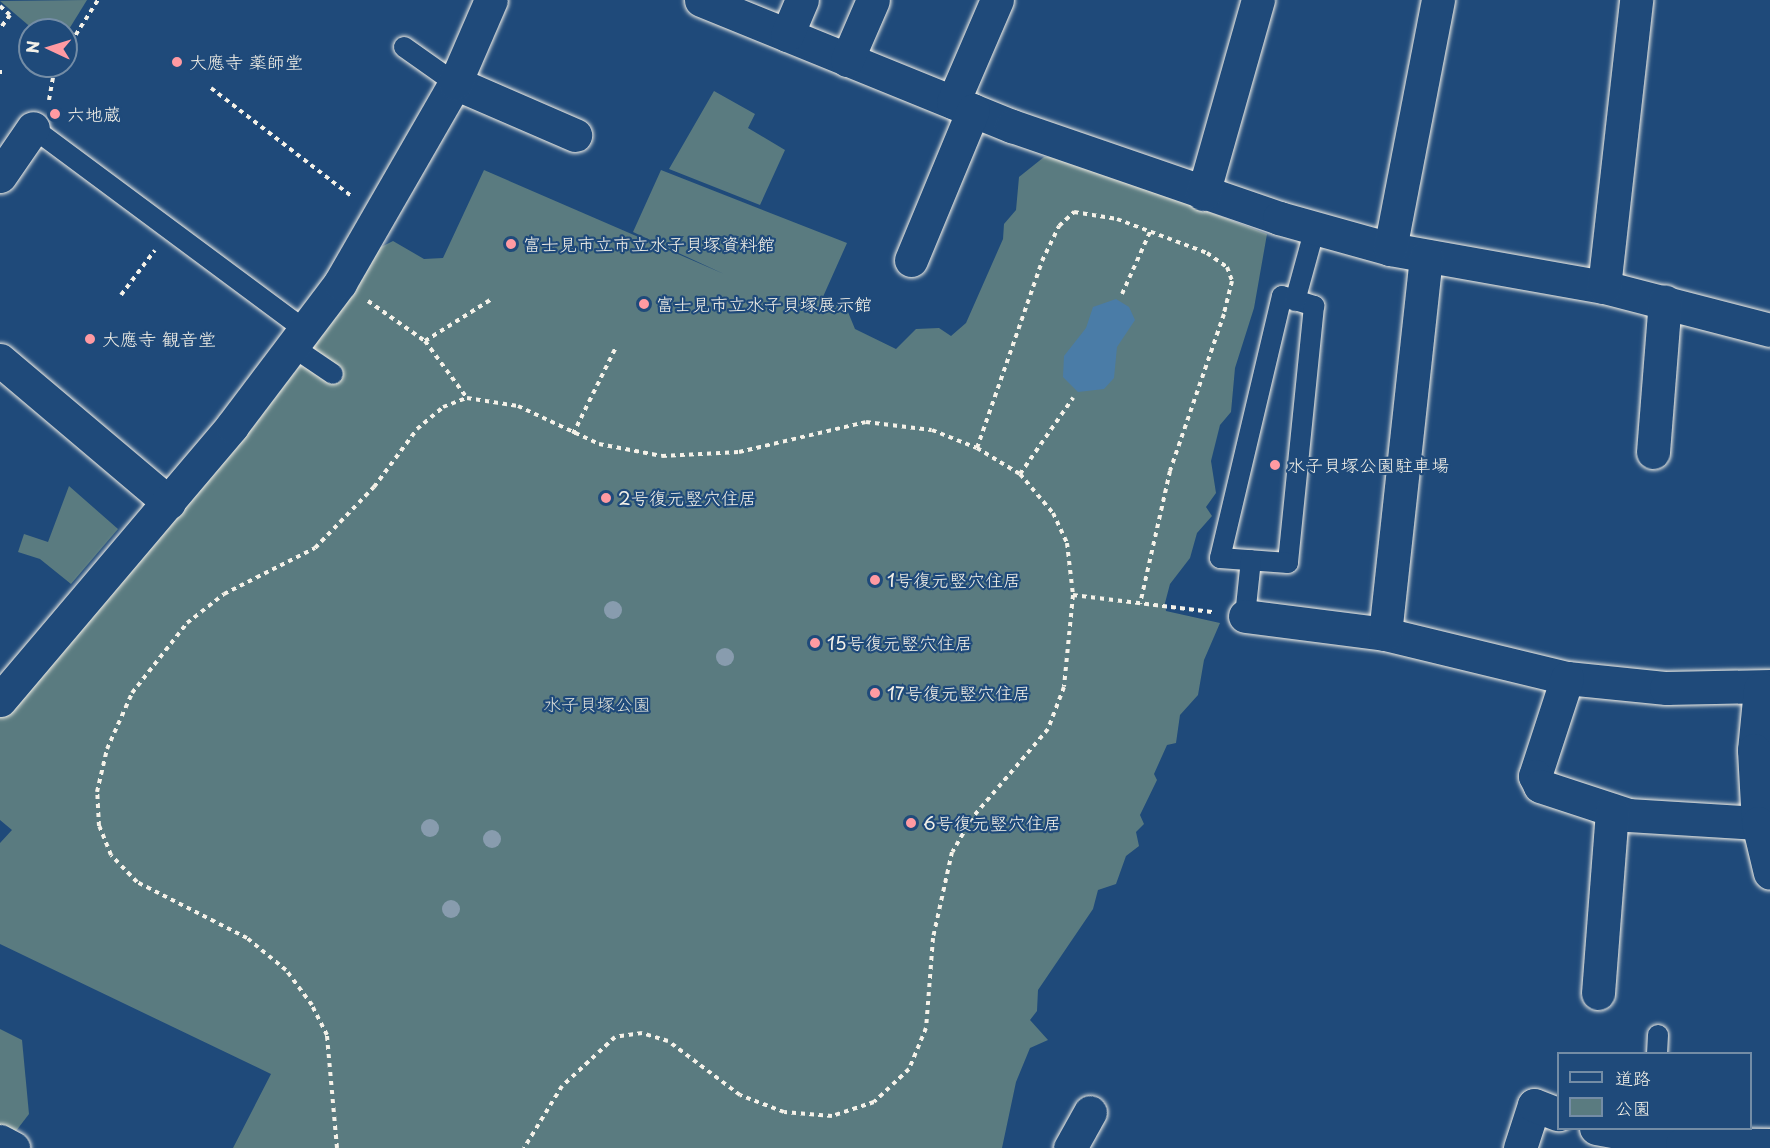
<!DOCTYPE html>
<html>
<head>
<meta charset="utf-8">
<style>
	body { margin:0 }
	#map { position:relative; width:1770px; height:1148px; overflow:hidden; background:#1f4a7a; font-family:"Playpen Sans","Klee One",sans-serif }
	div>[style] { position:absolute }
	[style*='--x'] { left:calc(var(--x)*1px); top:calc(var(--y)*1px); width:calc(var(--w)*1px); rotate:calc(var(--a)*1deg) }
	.green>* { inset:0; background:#5a7b80 }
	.water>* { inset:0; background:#4a7ca7 }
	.path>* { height:4px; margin-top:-2px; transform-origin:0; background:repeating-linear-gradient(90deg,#f4f1e8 0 4.5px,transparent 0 9px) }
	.roads { filter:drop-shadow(0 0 2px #f4f1e8) drop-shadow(0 0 2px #f4f1e8) }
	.lane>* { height:20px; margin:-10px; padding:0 10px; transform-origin:10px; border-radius:10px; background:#1f4a7a }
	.street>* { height:33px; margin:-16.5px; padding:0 16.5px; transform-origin:16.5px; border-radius:16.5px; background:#1f4a7a }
	.secondary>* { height:33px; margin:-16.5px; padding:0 16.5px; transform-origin:16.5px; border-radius:16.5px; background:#1f4a7a }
	.trees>* { width:18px; height:18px; margin:-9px; border-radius:50%; background:#889cae }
	.dots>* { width:16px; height:16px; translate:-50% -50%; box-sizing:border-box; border:3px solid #1f4a7a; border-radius:50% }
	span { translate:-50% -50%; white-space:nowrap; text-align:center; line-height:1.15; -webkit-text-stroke:4.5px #1f4a7a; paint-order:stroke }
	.poi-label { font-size:18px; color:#f4f1e8 }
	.left { translate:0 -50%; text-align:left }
	.park-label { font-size:18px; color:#dddfd8 }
	.legend { position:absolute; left:1557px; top:1052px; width:195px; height:78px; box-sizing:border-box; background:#1f4a7a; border:2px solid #748da6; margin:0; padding:8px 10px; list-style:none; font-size:18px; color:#f4f1e8 }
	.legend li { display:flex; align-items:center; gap:12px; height:30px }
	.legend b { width:30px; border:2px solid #748da6 }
	.north { position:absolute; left:18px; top:18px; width:60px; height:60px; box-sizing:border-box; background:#1f4a7a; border:2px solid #748da6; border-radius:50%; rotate:274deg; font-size:16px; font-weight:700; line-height:24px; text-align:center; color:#f4f1e8 }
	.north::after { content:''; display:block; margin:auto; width:21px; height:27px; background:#ff9aa2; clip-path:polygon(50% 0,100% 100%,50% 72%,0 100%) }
</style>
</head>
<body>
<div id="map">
	<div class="green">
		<div style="clip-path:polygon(87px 0,66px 34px,34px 30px,0 1px)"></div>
		<div style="clip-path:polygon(714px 91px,755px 114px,748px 128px,785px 150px,760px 205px,669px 169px)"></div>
		<div style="clip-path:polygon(1062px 156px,1267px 234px,1254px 308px,1235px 368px,1231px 412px,1220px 425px,1211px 461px,1216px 493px,1206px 507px,1212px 516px,1197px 533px,1190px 558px,1170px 584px,1165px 603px,1166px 611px,1220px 623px,1204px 660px,1198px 695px,1180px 715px,1176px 743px,1167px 745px,1154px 774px,1157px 780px,1140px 815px,1144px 824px,1136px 832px,1139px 846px,1126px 856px,1116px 884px,1098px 890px,1093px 909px,1038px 990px,1037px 1011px,1030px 1020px,1048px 1040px,1030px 1048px,1016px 1082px,1002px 1148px,233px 1148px,271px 1074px,0 944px,0 843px,12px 830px,0 820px,0 718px,295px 372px,373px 251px,393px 241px,424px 259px,443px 258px,484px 170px,724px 274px,633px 232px,661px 170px,847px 243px,818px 308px,832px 302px,848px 312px,855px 329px,896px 349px,916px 329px,939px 328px,951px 336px,966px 323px,1003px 239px,1004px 224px,1016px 210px,1019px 177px,1044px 157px)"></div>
		<div style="clip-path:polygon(69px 486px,118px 529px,71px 584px,40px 559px,18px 552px,24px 534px,48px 542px)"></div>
		<div style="clip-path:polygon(0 1029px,22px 1040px,29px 1114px,16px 1131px,0 1132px)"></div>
	</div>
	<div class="water">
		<div style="clip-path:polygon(1116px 299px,1129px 307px,1135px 320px,1117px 347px,1114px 378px,1104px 389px,1078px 392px,1063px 377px,1064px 356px,1086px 328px,1093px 307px)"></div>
	</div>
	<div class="path">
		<div style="--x:0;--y:6;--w:13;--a:42"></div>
		<div style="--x:10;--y:15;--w:17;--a:126"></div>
		<div style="--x:66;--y:50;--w:59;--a:-57.4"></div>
		<div style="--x:0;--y:70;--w:7;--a:90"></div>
		<div style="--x:211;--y:88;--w:177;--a:37.6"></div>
		<div style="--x:49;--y:100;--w:35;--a:-80"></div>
		<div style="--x:1122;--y:294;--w:68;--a:-65.7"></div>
		<div style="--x:121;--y:295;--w:56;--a:-52.9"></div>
		<div style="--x:368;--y:301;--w:70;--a:35.1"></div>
		<div style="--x:425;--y:341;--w:71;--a:53.6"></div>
		<div style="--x:425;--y:341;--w:77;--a:-32.2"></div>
		<div style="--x:573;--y:434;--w:97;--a:-63.7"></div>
		<div style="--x:977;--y:448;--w:198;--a:-70.8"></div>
		<div style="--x:1042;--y:261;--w:39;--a:-64"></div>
		<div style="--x:1059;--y:226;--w:21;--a:-43"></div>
		<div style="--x:1074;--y:212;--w:44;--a:9.2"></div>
		<div style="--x:1117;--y:219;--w:96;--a:20.7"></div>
		<div style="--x:1207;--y:253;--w:24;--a:35"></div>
		<div style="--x:1227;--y:267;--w:15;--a:70"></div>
		<div style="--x:1232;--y:281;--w:34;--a:104"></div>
		<div style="--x:1224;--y:314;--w:166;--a:109"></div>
		<div style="--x:1170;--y:471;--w:136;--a:102.7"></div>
		<div style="--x:1020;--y:474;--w:93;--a:-55.1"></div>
		<div style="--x:1073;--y:595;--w:140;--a:7"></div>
		<div style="--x:337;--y:1148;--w:113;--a:-95.1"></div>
		<div style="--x:327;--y:1035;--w:34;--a:-117"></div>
		<div style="--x:312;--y:1005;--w:44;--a:-126.6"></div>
		<div style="--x:286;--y:970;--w:50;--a:-140.6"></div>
		<div style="--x:247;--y:938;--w:123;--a:-153"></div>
		<div style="--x:137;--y:882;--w:37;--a:-134"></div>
		<div style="--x:111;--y:855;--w:31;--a:-112"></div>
		<div style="--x:99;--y:826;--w:34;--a:-93"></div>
		<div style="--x:97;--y:792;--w:44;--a:-76.9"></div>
		<div style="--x:107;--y:749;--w:61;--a:-65.9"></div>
		<div style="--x:132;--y:693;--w:89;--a:-51.8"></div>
		<div style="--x:187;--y:623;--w:47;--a:-38.1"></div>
		<div style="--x:224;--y:594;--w:102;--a:-26.8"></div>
		<div style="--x:315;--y:548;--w:85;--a:-46"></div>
		<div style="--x:374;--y:487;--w:72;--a:-53.4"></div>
		<div style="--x:417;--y:429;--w:34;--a:-40"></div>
		<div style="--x:443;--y:407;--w:26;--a:-21"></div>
		<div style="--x:467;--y:398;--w:52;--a:8.9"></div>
		<div style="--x:518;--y:406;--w:89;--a:25.1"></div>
		<div style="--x:599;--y:444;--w:64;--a:10.8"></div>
		<div style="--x:662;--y:456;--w:77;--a:-3"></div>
		<div style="--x:739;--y:452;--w:130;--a:-13.3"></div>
		<div style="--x:866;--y:422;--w:66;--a:6.9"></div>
		<div style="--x:932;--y:430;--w:48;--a:21.8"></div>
		<div style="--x:977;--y:448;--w:50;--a:31.2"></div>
		<div style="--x:1020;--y:474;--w:51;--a:49.8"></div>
		<div style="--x:1053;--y:513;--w:33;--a:65"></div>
		<div style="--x:1067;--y:543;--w:52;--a:83.4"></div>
		<div style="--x:1073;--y:595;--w:92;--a:95.6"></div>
		<div style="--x:1064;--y:687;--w:45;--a:110.9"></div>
		<div style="--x:1048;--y:729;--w:117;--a:130.5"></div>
		<div style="--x:972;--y:818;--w:39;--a:120"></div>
		<div style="--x:952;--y:852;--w:88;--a:102.5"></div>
		<div style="--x:933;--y:938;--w:90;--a:94.4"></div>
		<div style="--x:926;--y:1028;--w:44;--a:112.5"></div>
		<div style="--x:909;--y:1069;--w:48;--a:136.7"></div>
		<div style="--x:874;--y:1102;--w:44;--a:161.6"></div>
		<div style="--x:832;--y:1116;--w:48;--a:-175.2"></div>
		<div style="--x:784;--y:1112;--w:47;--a:-158.9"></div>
		<div style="--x:740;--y:1095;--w:90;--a:-143.1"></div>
		<div style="--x:668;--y:1041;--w:27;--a:-163"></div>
		<div style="--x:642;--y:1033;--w:27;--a:172"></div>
		<div style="--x:615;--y:1037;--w:72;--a:137.2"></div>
		<div style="--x:562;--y:1086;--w:73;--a:121.5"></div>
	</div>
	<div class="roads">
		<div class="lane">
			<div style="--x:404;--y:47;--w:62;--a:35.2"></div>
			<div style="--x:33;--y:128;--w:340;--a:36.6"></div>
			<div style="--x:1282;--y:296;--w:34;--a:17"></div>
			<div style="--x:1314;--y:306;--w:258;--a:95.8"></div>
			<div style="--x:1288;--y:563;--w:68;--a:-175.8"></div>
			<div style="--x:1220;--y:558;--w:269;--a:-76.7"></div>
			<div style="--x:1295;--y:301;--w:76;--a:-74.7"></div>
			<div style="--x:293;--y:347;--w:48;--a:34"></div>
			<div style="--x:1245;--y:616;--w:56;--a:-83.9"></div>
			<div style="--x:1657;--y:1054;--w:19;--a:-87"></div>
		</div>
		<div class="street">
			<div style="--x:701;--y:0;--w:336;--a:22.1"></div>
			<div style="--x:1012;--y:126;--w:282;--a:19"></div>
			<div style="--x:1279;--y:218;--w:115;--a:15.6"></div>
			<div style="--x:1390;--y:249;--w:217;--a:10.1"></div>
			<div style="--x:1604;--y:287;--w:171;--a:14.5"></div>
			<div style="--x:787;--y:35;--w:38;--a:-67"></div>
			<div style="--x:847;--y:60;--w:65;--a:-66.6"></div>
			<div style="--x:455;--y:83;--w:131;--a:23.4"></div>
			<div style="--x:953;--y:102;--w:111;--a:-66.7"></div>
			<div style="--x:0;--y:176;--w:58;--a:-55.5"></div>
			<div style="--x:1203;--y:194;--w:202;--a:-74.2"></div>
			<div style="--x:1390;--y:249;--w:254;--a:-79.1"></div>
			<div style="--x:911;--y:260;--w:162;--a:-67.5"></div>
			<div style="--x:1604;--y:287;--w:289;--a:-83.6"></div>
			<div style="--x:0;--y:360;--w:221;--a:40.2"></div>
			<div style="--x:1653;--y:452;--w:151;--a:-85.5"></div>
			<div style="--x:1245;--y:616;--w:141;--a:7.3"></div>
			<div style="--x:1385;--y:634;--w:187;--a:13.6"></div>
			<div style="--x:1567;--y:678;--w:100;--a:5.8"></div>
			<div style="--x:1666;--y:688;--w:104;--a:-1.1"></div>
			<div style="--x:1385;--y:634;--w:380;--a:-83.8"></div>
			<div style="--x:1567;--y:678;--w:103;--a:108.1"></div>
			<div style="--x:1535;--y:776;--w:11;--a:63"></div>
			<div style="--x:1540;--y:786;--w:93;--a:18.2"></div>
			<div style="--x:1628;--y:815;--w:130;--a:3.5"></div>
			<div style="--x:1760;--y:689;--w:61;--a:95.6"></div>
			<div style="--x:1754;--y:750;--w:73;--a:86.9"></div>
			<div style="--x:1758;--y:823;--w:51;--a:76.5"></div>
			<div style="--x:1598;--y:993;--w:183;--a:-85.6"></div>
			<div style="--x:1596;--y:1128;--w:87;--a:10.5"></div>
			<div style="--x:1682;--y:1144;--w:88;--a:0.7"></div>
			<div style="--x:0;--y:1141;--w:15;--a:28"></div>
			<div style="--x:1070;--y:1148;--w:41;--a:-60.9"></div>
			<div style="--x:1520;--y:1148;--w:45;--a:-72"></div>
			<div style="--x:1534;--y:1105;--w:26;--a:21"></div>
		</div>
		<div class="secondary">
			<div style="--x:0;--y:700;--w:359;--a:-49.7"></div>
			<div style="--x:232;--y:426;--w:179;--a:-52.9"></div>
			<div style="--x:340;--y:283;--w:231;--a:-60.1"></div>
			<div style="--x:455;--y:83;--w:90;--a:-66.6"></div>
		</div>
	</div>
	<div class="trees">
		<div style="left:613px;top:610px"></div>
		<div style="left:725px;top:657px"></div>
		<div style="left:430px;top:828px"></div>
		<div style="left:492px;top:839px"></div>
		<div style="left:451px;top:909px"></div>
	</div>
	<div class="dots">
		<div style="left:177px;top:62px;background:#ff9aa2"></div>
		<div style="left:55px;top:114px;background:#ff9aa2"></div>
		<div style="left:511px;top:244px;background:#ff9aa2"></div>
		<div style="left:644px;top:304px;background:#ff9aa2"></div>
		<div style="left:90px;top:339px;background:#ff9aa2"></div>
		<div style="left:1275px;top:465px;background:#ff9aa2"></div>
		<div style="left:606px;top:498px;background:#ff9aa2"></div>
		<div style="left:875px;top:580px;background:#ff9aa2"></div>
		<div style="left:815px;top:643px;background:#ff9aa2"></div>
		<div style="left:875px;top:693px;background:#ff9aa2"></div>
		<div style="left:911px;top:823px;background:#ff9aa2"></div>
	</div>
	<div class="poi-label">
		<span class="left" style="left:189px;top:62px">大應寺 薬師堂</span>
		<span class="left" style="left:67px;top:114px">六地蔵</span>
		<span class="left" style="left:523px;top:244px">富士見市立市立水子貝塚資料館</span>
		<span class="left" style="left:656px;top:304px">富士見市立水子貝塚展示館</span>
		<span class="left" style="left:102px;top:339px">大應寺 観音堂</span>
		<span class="left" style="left:1287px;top:465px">水子貝塚公園駐車場</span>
		<span class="left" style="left:618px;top:498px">2号復元竪穴住居</span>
		<span class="left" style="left:887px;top:580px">1号復元竪穴住居</span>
		<span class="left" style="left:827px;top:643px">15号復元竪穴住居</span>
		<span class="left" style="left:887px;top:693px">17号復元竪穴住居</span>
		<span class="left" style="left:923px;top:823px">6号復元竪穴住居</span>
	</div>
	<div class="park-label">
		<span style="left:597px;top:704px">水子貝塚公園</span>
	</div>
	<ul class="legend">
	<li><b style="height:8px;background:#1f4a7a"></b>道路</li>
	<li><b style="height:16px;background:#5a7b80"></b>公園</li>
	</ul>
	<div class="north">N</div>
</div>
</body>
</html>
